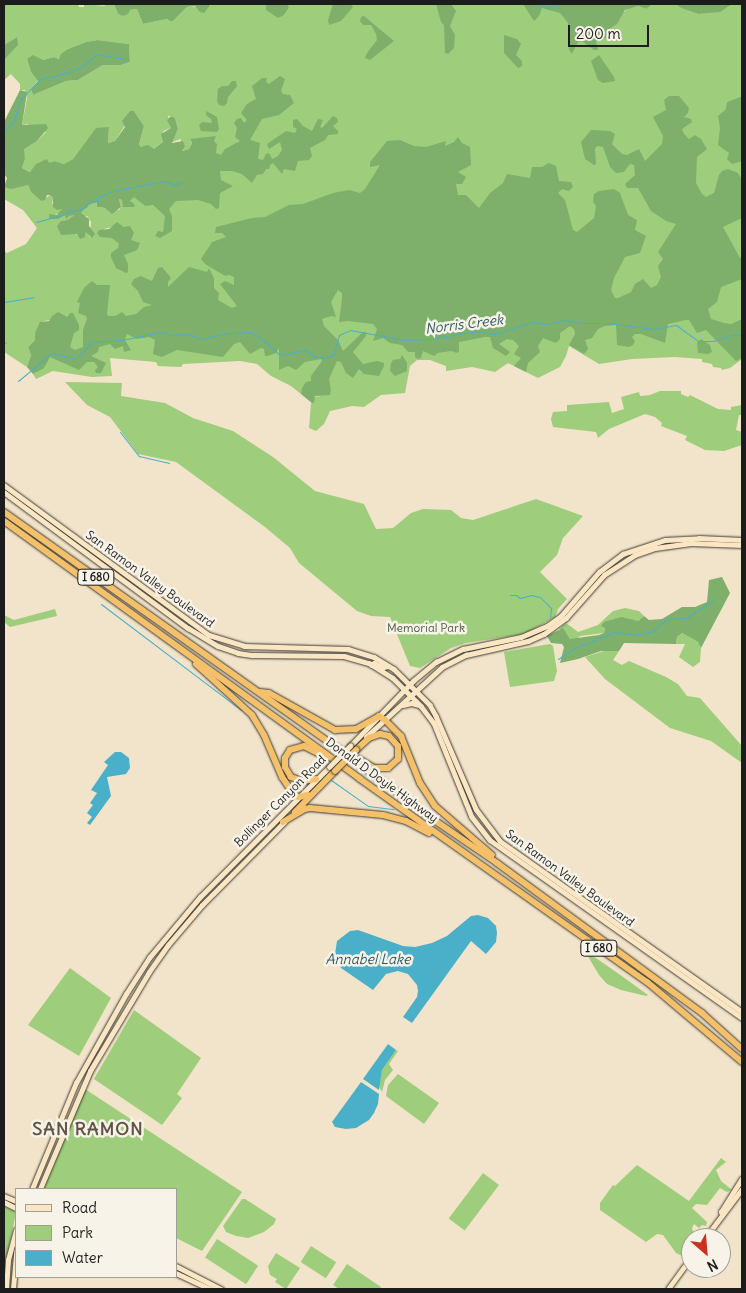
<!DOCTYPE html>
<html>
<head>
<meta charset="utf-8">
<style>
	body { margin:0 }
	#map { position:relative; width:746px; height:1293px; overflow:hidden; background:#f2e4ca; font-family:Delius,sans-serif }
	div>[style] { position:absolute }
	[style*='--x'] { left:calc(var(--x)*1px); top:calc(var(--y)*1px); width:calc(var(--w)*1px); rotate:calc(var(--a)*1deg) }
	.green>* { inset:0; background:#9ecd7b; transform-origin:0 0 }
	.forest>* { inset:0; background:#7eb06b }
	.water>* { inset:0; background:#4aafc9 }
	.stream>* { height:1px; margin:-0.5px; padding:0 0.5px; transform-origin:0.5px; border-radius:0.5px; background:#4aafc9 }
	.roads { filter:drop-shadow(0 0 1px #3c3a36) drop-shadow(0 0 1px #3c3a36) }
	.secondary>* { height:4.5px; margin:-2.25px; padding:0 2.25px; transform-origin:2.25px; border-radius:2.25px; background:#fbe6c3 }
	.motorway>* { height:6px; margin:-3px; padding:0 3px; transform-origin:3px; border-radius:3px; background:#f4c16a }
	.bridges { filter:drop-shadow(0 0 1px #3c3a36) drop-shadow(0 0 1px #3c3a36) }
	.secondary-bridge>* { height:4.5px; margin:-2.25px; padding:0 2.25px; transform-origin:2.25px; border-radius:2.25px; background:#fbe6c3 }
	.motorway-bridge>* { height:6px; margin:-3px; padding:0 3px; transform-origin:3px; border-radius:3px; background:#f4c16a }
	span { translate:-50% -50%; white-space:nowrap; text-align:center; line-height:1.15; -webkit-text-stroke:5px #f7f3e8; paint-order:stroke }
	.shield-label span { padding:1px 4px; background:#f7f3e8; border:1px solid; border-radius:4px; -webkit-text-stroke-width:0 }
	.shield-label { font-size:11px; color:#1c1c1c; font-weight:700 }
	.street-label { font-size:12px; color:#1c1c1c }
	.park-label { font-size:12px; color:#4a5a3d }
	.water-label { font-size:14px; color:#2e5761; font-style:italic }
	.district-label { font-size:18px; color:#615347; font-weight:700; letter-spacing:1px }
	.frame { position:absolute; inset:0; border:5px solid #1c1c1c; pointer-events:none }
	.legend { position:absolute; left:15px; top:1188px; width:162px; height:90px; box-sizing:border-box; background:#f7f3e8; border:1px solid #9f9d96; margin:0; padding:6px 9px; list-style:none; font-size:15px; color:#1c1c1c }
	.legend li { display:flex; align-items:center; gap:10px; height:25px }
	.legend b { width:25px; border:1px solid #9f9d96 }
	.north { position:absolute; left:681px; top:1228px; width:50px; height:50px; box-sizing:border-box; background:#f7f3e8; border:1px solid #9f9d96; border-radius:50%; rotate:153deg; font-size:14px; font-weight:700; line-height:20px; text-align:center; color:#1c1c1c }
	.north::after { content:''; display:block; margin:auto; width:18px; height:22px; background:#c8321e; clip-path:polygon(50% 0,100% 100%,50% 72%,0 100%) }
	.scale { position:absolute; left:568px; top:25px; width:81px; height:22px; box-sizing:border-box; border:2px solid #1c1c1c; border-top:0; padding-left:6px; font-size:15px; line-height:18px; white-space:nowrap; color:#1c1c1c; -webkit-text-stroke:4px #f7f3e8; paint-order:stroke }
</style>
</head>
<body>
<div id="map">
	<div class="green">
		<div style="clip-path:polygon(evenodd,4px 4px,78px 4px,79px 7px,84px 7px,84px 4px,105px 6px,104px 4px,114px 4px,118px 14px,122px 16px,130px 10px,137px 9px,143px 24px,167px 19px,172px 22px,187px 7px,210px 6px,211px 4px,266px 4px,266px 10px,284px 15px,289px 8px,288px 4px,558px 4px,606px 37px,605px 31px,616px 24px,620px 16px,628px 8px,638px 6px,646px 9px,650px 4px,675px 4px,681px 8px,698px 14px,727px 8px,733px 4px,742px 4px,742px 96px,727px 102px,725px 110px,719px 116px,742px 132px,742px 359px,730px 368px,722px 370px,721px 368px,713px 367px,712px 364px,702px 362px,702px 359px,675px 357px,632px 359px,599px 364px,569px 346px,566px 356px,560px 367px,538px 378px,508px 363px,495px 372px,472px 367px,446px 371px,446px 366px,430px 360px,417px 360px,410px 366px,405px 393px,381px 395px,364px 407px,352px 406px,330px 411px,324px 424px,316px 431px,309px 428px,311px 403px,313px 404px,314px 396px,321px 397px,303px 391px,301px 394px,291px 386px,271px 376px,257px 364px,240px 361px,183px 364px,181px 367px,158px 366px,156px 362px,110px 358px,112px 376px,92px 377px,53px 371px,36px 379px,33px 374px,70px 313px,67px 317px,44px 321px,35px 333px,35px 340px,28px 347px,31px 355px,27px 367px,4px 352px,4px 251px,7px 253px,26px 244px,37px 228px,23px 210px,4px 199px,4px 187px,28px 185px,31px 192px,41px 201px,50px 195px,53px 198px,52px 204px,62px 208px,60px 213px,54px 215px,56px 219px,65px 215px,76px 215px,67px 220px,61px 221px,75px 234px,85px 237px,86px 232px,88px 232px,90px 238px,91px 222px,87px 216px,82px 216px,81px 213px,89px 205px,97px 202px,97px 207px,119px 210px,121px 207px,119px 199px,131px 203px,130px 201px,134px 196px,145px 206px,198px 138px,190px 140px,192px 143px,189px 149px,181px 151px,181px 139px,172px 142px,178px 129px,175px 118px,170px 116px,168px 116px,171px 128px,163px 131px,163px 142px,154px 149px,141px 147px,139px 144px,144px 126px,134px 111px,115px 141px,108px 143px,109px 128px,97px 128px,73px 159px,64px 164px,55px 161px,31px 172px,22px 168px,25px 159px,23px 149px,37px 141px,46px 132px,27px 124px,22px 125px,27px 98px,25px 90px,20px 90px,20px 84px,11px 74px,4px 80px,4px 60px,17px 45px,17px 37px,4px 45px,4px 4px,97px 40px,129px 44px,130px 62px,121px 65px,103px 65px,78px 80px,66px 81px,33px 95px,31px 89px,38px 80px,31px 72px,27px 59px,43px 60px,54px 57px,60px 59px,68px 49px,86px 42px,97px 40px,4px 4px,120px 225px,124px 227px,119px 244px,104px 229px,120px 225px)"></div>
		<div style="clip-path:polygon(65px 382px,122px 383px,121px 396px,165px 403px,193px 418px,233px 431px,273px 457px,315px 491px,364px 504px,376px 529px,393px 528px,411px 513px,423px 509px,451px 510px,461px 518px,473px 520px,536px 499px,583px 516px,563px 538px,557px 555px,540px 572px,567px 599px,558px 609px,555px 617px,525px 634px,466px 643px,451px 648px,420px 668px,410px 666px,390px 617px,371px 616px,357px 611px,299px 563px,290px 548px,265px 527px,176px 462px,138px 454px,110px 417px,87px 405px)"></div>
		<div style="clip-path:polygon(660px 391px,681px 391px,681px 394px,688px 397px,690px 395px,718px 409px,731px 410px,731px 407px,742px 405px,742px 415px,739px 415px,736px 430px,742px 432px,742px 445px,724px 451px,705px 450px,685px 440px,687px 436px,661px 426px,662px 423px,655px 417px,645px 414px,609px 429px,598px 438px,596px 432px,553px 427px,551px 419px,553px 412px,567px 411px,567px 405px,609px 402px,612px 413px,624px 409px,621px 397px,639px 392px,640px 396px,650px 395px)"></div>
		<div style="clip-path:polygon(625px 608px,639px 611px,644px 616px,638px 621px,613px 619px,605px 628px,604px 633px,580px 636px,576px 640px,570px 639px,563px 629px,559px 629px,566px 623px,578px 632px,598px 625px,613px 611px)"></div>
		<div style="clip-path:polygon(55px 609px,57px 616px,10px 627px,4px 622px,4px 615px,14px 620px)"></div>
		<div style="clip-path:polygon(682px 633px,698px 642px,701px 648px,700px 662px,693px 667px,679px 657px,685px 644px,676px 644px,677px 637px)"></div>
		<div style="clip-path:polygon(550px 644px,553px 646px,557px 671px,554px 681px,510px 687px,504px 652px)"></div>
		<div style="clip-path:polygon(610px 649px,619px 651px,613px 660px,622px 665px,629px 661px,666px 677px,678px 684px,687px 696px,700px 698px,742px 746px,742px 763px,711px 741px,670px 728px,605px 679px,585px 657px)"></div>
		<div style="clip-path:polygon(577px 945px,619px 974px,648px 995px,646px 996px,621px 990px,607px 984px,599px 975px,586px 953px)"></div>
		<div style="clip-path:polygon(70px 968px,111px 998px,79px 1056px,28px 1025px)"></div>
		<div style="clip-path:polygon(134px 1010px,201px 1058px,177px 1094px,182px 1098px,162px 1125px,94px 1079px)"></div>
		<div style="clip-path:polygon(396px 1050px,398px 1051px,389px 1064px,393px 1070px,385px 1080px,382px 1092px,379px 1086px,382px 1070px)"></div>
		<div style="clip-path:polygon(398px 1074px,439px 1103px,424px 1124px,386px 1096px,388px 1085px)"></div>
		<div style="clip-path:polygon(85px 1089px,242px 1192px,202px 1251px,176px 1238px,176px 1189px,43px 1189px)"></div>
		<div style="clip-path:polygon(721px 1158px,726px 1162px,716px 1170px,721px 1181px,732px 1190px,727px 1192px,720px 1188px,707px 1205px,696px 1204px,692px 1208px,707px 1222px,706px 1226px,702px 1225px,699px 1228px,694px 1224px,692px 1228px,695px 1237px,691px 1238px,691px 1246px,689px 1243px,685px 1245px,684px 1249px,687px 1253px,684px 1257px,676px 1253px,663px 1235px,657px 1234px,646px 1242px,600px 1210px,600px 1203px,613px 1185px,615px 1186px,637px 1165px,689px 1201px)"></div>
		<div style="left:483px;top:1173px;width:20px;height:57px;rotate:37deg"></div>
		<div style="clip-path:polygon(242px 1199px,245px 1199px,276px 1219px,274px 1224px,264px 1232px,248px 1238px,236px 1236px,226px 1232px,223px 1226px)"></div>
		<div style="clip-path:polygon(4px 1206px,16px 1212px,4px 1275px)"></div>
		<div style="left:217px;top:1239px;width:49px;height:22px;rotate:33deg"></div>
		<div style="left:311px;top:1246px;width:30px;height:19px;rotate:33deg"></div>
		<div style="clip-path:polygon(276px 1253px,300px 1268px,286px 1289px,275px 1282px,277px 1279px,270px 1275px,268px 1266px)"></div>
		<div style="clip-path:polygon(347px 1264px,381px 1287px,380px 1289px,339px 1289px,333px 1285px)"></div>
	</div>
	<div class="forest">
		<div style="clip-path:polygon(114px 4px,211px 4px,204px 13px,200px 12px,195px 6px,187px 7px,172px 22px,167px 19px,143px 24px,137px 9px,130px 10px,128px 14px,122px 16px,118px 14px)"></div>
		<div style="clip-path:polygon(266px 4px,288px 4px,289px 8px,284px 15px,278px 18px,266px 10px)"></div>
		<div style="clip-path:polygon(333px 4px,350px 4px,353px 7px,341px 21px,329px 25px,328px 20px)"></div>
		<div style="clip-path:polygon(436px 4px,451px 4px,456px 11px,450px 26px,455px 35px,454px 48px,448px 54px,445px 53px,444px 25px,441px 22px)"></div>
		<div style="clip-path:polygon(523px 4px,650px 4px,650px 6px,646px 9px,638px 6px,625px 10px,617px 24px,606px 31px,606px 38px,596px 41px,598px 50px,594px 50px,582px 41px,578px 42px,572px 54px,569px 50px,568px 23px,560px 13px,542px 8px,539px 16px,534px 21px)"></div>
		<div style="clip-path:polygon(675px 4px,733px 4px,720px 12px,698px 14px,681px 8px)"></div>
		<div style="clip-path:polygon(364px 16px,394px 41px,370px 60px,365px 58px,367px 53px,377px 40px,376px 34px,371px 25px,363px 25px,360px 21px,361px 17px)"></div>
		<div style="clip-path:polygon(504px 35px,517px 39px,521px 44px,516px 55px,522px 61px,522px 66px,518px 68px,504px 53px)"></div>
		<div style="clip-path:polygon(17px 37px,18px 45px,4px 60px,4px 45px)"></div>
		<div style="clip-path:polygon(97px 40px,129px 44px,130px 62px,121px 65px,103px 65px,78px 80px,66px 81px,33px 95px,31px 89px,38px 81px,31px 72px,27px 59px,33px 55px,43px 60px,54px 57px,59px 59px,61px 54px,68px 49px,86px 42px)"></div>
		<div style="clip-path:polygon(599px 55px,614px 77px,615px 81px,603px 83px,598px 80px,591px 61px)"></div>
		<div style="clip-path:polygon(280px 76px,285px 79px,281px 91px,283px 94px,290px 95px,294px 103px,279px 115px,262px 119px,250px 140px,260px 143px,258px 159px,263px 160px,266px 154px,269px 153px,272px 159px,278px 156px,282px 150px,280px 142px,269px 149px,267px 144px,286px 131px,295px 133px,297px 129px,293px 127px,293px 120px,297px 119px,303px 126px,312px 131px,318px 119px,323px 120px,320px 127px,322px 128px,333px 116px,337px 118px,338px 122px,333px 126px,338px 131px,338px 134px,328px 135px,325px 140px,310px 148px,312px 156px,309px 160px,298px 161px,295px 171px,284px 169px,282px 174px,273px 163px,270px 165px,269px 169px,266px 169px,263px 174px,257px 175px,252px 183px,242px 174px,232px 171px,220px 171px,221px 180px,233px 186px,220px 193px,219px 208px,216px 209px,211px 204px,198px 200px,176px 201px,169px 209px,172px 216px,172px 231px,160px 238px,155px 236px,158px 231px,163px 232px,165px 216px,153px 205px,145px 206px,134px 197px,130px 201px,135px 205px,134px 207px,123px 207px,122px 200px,119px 199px,121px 207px,112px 214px,105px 208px,97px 207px,97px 202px,89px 205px,81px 213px,89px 219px,89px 226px,95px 234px,92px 238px,86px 232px,85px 237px,80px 239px,77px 234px,61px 235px,57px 226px,61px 221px,67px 220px,75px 215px,69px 216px,66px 219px,65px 215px,58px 219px,49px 219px,49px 214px,57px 215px,62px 209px,57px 210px,53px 207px,53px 198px,50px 195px,47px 195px,45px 200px,41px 201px,31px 192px,28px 185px,11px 189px,4px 187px,7px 178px,4px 174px,4px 122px,20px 90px,27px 92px,22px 125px,46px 124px,48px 128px,37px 141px,24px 149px,25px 159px,22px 168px,30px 172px,36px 164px,47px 159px,49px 163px,55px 161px,64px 164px,73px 159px,96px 128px,109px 127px,108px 143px,115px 141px,125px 127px,122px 121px,130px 111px,134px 111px,144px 126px,139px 144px,141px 147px,148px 145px,154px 149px,163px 142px,161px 134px,171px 128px,167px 120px,171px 116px,175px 118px,178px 129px,172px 143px,183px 141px,185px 146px,182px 151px,189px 149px,192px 143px,190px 139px,216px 136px,214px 141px,217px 144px,216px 153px,221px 155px,225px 149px,240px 141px,235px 137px,237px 128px,234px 123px,237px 119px,241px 118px,244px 123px,247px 120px,241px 113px,247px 104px,256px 99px,252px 86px,262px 78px,267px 78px,266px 82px,269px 84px)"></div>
		<div style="clip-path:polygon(232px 81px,236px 81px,237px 86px,228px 97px,227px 103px,224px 106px,219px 105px,217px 101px,218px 89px,222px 86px,228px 86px)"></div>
		<div style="clip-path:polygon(669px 96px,679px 96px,689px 108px,688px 113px,684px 117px,691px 119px,692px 122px,682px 129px,684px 134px,689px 139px,695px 135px,701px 139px,707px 149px,697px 157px,696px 183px,702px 194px,706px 197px,714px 193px,719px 175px,722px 171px,728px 169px,738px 173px,742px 180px,742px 218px,723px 227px,740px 258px,742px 257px,742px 279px,721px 287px,717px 302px,708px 309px,711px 319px,724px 323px,731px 324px,742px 319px,742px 358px,736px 361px,706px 330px,697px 333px,689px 320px,685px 320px,668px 324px,665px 343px,641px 334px,635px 334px,632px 337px,635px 341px,633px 345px,629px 347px,617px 345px,616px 325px,605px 326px,598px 329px,592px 338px,585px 340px,588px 349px,584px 354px,569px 345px,575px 334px,574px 329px,570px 326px,560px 333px,560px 339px,556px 343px,543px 338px,538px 346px,540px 352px,528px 363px,526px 372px,514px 366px,521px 358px,514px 354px,519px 346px,513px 340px,507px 339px,499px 344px,510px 352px,506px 356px,493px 348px,490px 337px,485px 337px,459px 342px,459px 351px,457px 353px,451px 351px,438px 353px,434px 356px,423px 351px,421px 358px,418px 359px,415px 357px,415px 352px,408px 352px,402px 345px,390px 343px,383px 338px,373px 341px,377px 329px,373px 324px,349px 321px,339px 322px,342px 299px,342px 293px,338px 290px,331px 302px,336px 317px,331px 316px,322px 319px,324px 326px,338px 340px,343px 351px,363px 332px,366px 332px,366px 336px,353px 352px,363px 364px,377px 361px,384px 363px,384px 366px,379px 376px,364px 374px,359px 369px,353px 378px,346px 373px,341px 362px,337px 361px,329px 379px,331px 390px,330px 395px,314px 396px,315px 400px,313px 404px,301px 394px,302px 388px,306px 382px,311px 381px,311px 376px,322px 361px,321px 359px,305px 362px,296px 370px,288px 366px,279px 370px,279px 348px,276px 353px,268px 356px,265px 356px,264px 349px,261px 348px,250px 354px,240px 342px,234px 344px,223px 357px,177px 350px,162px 357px,153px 354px,155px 340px,149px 337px,137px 339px,127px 334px,125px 340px,131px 350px,124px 352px,123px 346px,115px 349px,110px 344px,99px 347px,98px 352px,91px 356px,106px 363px,101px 373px,96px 373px,95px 370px,98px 367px,94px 362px,87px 362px,79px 370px,50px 357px,44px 368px,33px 374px,27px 367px,31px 355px,28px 347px,35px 340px,35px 333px,40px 322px,49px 321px,52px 316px,58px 312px,67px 317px,70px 313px,73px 313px,79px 325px,79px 330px,74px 333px,70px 347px,75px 350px,83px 347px,83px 330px,87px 319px,86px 316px,78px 313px,80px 303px,77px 302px,84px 288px,92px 281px,97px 285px,110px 285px,107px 314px,108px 316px,115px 316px,122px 312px,126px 316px,136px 314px,144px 307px,152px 305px,143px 302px,138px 291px,131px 284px,134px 279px,141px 276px,152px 281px,158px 268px,162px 267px,171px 278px,168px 282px,168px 287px,189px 267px,207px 272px,209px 268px,214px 278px,214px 288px,219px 293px,218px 300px,232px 308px,237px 306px,220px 284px,225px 281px,234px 285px,234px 277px,229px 275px,225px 276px,205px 264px,201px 259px,212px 242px,226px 237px,222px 233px,215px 233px,216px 227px,252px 218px,265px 217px,289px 205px,303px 204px,333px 193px,349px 190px,360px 193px,365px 189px,380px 165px,370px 167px,370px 162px,387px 141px,400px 140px,414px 146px,426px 147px,446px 141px,445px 146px,454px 142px,458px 137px,462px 143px,470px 147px,471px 165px,458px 172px,466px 177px,462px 184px,456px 184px,458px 195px,466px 195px,479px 208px,490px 193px,503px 183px,507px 174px,530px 178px,532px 167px,542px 167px,549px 163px,556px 166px,559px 181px,571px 182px,573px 187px,569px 191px,562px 189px,558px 193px,565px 200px,573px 230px,577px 232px,594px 218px,596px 206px,593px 202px,594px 194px,599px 191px,614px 189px,620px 193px,628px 215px,637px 220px,635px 230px,646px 236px,640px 253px,625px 257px,614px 278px,611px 290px,615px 298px,618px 298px,631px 292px,635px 284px,643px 279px,651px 288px,657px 285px,661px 277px,658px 266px,663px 259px,658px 252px,676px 224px,666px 221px,651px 211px,638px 188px,627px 188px,625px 184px,635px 175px,634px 165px,630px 164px,624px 172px,616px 173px,610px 167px,603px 147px,597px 146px,595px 149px,596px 164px,594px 165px,585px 159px,581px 142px,591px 130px,610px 131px,615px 134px,612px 144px,622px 154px,627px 155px,639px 149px,645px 161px,662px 144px,663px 136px,653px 117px,666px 110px,664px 100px)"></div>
		<div style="clip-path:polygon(742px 96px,742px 161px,732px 164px,727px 159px,729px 153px,718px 145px,720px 128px,718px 116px,725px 110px,727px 102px)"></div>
		<div style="clip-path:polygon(206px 111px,217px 117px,219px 129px,217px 132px,201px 131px,199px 125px,202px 122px,212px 123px,211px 119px,206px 115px)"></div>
		<div style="clip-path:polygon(117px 222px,124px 227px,130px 226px,134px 233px,131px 240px,140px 243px,137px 250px,124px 255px,128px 264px,128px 272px,126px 273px,116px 268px,111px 257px,111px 253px,118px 248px,119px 244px,112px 238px,100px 237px,97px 233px,99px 230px,109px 229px)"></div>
		<div style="clip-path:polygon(701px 339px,710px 345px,712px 352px,708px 354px,698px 353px,697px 343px)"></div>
		<div style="clip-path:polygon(402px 355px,407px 363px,407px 371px,395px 376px,390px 371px,391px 363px,393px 360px,400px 359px)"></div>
		<div style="clip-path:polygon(722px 577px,730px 593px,701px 648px,698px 642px,682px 633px,677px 637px,676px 644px,624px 643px,619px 651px,601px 651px,578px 659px,560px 663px,564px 647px,562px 644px,551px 643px,547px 636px,563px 628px,570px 639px,599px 635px,604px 633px,605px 628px,601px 626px,604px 622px,621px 617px,638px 621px,644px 616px,649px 620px,662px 619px,682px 607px,695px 607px,707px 602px,709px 580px)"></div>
	</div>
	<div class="water">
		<div style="clip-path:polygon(115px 752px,121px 752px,129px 758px,130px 768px,126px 774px,107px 777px,111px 796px,90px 825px,87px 823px,92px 817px,87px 813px,93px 805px,90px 803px,97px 793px,91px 790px,108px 765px,104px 762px)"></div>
		<div style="clip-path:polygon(478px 915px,488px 918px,496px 926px,497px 933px,496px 942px,486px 954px,471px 941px,412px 1023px,403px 1017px,417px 997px,418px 991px,417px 985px,408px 974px,398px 971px,386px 974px,373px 990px,341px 968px,335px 954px,337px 941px,350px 931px,358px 930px,403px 946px,415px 947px,432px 943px,447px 936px,471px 916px)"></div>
		<div style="clip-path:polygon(388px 1044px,396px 1050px,382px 1070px,379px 1090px,363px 1079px)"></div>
		<div style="clip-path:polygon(361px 1082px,379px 1094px,378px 1104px,374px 1113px,369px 1120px,356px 1128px,346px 1129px,335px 1127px,332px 1122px)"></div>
	</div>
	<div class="stream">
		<div style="--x:537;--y:4;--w:11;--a:22"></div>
		<div style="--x:547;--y:8;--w:14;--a:-17"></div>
		<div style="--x:4;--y:131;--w:14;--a:-45"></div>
		<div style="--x:14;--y:121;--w:22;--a:-74"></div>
		<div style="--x:20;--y:100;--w:29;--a:-46"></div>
		<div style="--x:40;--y:79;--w:23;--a:-13"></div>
		<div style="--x:62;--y:74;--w:20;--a:-20"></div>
		<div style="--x:81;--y:67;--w:21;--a:-39"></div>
		<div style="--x:97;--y:54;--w:29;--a:10"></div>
		<div style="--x:36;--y:222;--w:30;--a:-15"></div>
		<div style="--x:65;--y:214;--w:7;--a:-45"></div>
		<div style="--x:70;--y:209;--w:4;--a:56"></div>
		<div style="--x:72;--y:212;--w:15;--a:-20"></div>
		<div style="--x:86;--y:207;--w:4;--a:-63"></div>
		<div style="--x:88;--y:203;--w:10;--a:-11"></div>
		<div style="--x:98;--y:201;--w:4;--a:-90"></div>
		<div style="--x:98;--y:197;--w:15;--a:-23"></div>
		<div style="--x:112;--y:191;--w:54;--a:-10.7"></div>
		<div style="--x:165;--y:181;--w:10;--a:24"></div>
		<div style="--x:174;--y:185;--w:9;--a:-18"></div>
		<div style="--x:4;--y:302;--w:30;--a:-9"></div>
		<div style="--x:4;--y:342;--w:2;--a:27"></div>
		<div style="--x:18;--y:381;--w:44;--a:-39.5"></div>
		<div style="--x:52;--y:353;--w:25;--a:14"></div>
		<div style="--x:76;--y:359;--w:23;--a:-47"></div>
		<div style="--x:92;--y:342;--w:30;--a:-4"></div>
		<div style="--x:122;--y:340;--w:33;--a:-12"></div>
		<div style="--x:154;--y:333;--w:10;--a:-6"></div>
		<div style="--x:164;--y:332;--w:7;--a:27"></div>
		<div style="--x:170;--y:335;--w:18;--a:-3"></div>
		<div style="--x:188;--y:334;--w:14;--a:21"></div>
		<div style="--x:201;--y:339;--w:28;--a:-13"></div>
		<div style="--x:228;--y:333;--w:20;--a:-3"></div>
		<div style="--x:248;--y:332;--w:11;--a:22"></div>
		<div style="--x:258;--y:336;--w:29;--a:41"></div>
		<div style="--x:280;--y:355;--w:25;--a:-11"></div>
		<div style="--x:305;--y:350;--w:11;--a:34"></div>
		<div style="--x:314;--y:356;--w:11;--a:10"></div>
		<div style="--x:325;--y:358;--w:9;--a:-21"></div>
		<div style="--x:333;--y:355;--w:21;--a:-73"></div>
		<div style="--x:339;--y:335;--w:12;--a:-24"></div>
		<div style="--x:350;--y:330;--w:55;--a:10.5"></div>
		<div style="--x:404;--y:340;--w:26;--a:-2"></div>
		<div style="--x:430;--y:339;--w:47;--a:-9.9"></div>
		<div style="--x:476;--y:331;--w:19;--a:9"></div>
		<div style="--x:495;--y:334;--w:39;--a:-18"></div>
		<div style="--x:532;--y:322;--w:15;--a:8"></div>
		<div style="--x:547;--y:324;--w:17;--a:-13"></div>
		<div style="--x:564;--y:320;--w:15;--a:11"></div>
		<div style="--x:579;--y:323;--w:27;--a:0"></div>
		<div style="--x:606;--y:323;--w:49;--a:7"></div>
		<div style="--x:655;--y:329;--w:21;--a:-11"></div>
		<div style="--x:676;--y:325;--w:27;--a:36"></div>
		<div style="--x:698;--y:341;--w:15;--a:0"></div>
		<div style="--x:713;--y:341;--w:21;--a:-17"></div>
		<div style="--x:733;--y:335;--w:9;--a:0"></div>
		<div style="--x:120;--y:432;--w:31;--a:52"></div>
		<div style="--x:139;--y:456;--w:31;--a:13"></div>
		<div style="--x:510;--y:595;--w:6;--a:0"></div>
		<div style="--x:516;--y:595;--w:5;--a:37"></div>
		<div style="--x:520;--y:598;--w:11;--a:-15"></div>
		<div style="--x:531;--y:595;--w:9;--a:13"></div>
		<div style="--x:540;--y:597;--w:16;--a:45"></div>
		<div style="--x:551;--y:608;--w:9;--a:96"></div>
		<div style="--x:101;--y:604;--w:176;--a:37.1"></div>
		<div style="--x:558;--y:659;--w:20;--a:-33"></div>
		<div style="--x:575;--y:648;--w:43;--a:-21.8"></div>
		<div style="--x:615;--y:632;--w:18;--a:9"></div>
		<div style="--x:633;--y:635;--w:20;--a:-11"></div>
		<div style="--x:653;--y:631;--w:18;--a:-41"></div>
		<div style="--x:667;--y:619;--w:19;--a:-3"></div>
		<div style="--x:686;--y:618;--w:33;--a:-33"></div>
		<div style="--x:331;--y:780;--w:45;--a:35.1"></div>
		<div style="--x:368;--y:806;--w:26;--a:7"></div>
	</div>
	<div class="roads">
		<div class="secondary">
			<div style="--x:4;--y:485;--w:254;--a:36.2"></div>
			<div style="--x:209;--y:635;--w:37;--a:17"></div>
			<div style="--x:244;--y:646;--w:104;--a:1.7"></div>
			<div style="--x:348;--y:649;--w:27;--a:17"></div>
			<div style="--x:374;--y:657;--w:23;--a:31"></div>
			<div style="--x:394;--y:669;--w:51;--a:45"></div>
			<div style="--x:430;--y:705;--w:13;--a:61"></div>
			<div style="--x:436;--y:716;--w:101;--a:66.7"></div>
			<div style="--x:476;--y:809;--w:40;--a:53"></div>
			<div style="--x:500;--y:841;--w:296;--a:35.2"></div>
			<div style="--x:4;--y:492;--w:229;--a:36.5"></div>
			<div style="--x:188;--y:628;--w:35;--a:31"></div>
			<div style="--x:218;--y:646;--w:21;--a:19"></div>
			<div style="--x:238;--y:653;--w:15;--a:8"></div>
			<div style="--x:253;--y:655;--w:91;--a:0.6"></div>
			<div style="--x:344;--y:656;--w:26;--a:16"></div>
			<div style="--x:369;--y:663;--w:28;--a:32"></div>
			<div style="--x:393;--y:678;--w:40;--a:45"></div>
			<div style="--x:421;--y:706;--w:21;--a:53"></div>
			<div style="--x:434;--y:723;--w:101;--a:68"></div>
			<div style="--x:472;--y:817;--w:29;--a:52"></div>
			<div style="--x:490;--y:840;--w:309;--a:35.2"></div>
			<div style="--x:371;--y:665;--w:4;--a:-34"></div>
			<div style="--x:374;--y:663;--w:10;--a:24"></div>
			<div style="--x:383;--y:667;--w:5;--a:-11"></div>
			<div style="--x:403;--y:705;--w:9;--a:-13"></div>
			<div style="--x:412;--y:703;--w:7;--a:16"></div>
			<div style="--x:366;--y:737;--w:103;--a:-42.6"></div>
			<div style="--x:442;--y:667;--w:27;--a:-27"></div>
			<div style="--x:466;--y:655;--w:64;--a:-12.7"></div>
			<div style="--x:528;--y:641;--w:17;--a:-24"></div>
			<div style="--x:544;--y:634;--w:27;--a:-36"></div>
			<div style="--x:566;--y:618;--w:57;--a:-48.5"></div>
			<div style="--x:604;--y:575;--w:37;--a:-33"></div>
			<div style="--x:635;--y:555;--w:21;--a:-19"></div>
			<div style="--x:655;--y:548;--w:36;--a:-8"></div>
			<div style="--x:691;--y:543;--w:51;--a:2.2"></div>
			<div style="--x:350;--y:746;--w:91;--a:-45.9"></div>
			<div style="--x:413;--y:681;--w:30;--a:-40"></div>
			<div style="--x:436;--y:662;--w:30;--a:-26"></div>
			<div style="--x:463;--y:649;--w:59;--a:-11.7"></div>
			<div style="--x:521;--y:637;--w:28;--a:-23"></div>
			<div style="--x:547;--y:626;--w:17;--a:-36"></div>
			<div style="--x:561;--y:616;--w:58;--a:-49.2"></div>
			<div style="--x:599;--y:572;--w:30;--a:-37"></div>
			<div style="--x:623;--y:554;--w:44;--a:-18.4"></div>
			<div style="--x:665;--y:540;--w:34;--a:-3"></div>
			<div style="--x:699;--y:538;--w:43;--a:2.7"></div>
			<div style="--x:32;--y:1189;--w:115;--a:-67.5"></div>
			<div style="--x:76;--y:1083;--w:102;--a:-60.7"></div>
			<div style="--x:126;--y:994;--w:43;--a:-57.4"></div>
			<div style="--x:149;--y:958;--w:80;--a:-50.1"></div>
			<div style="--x:200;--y:897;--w:183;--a:-45.2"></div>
			<div style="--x:40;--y:1189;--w:128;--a:-67"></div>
			<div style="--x:90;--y:1071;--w:115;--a:-59.2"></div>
			<div style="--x:149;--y:972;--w:33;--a:-55"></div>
			<div style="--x:168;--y:945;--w:52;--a:-49.6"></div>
			<div style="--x:202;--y:905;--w:117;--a:-45.3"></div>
			<div style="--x:4;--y:1196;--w:13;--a:23"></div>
			<div style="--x:4;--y:1202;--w:13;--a:27"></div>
			<div style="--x:722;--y:1215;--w:3;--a:-108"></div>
			<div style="--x:721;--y:1212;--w:39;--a:-58"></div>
			<div style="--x:705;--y:1238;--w:61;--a:-52.9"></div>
			<div style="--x:176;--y:1266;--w:51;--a:27.1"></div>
			<div style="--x:176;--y:1273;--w:38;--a:25"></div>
			<div style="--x:6;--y:1289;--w:29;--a:-86"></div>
			<div style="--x:8;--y:1260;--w:31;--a:-75"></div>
			<div style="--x:13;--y:1289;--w:38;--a:-85"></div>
			<div style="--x:668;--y:1289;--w:39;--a:-54"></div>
		</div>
		<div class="motorway">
			<div style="--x:4;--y:512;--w:407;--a:35.3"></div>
			<div style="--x:336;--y:747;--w:126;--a:36.6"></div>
			<div style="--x:437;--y:822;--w:73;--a:34.3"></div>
			<div style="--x:497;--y:863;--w:254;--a:36.2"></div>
			<div style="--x:702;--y:1013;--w:54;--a:42"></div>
			<div style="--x:4;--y:521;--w:440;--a:35.9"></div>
			<div style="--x:360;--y:779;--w:352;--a:35.3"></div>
			<div style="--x:647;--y:982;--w:124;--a:40.1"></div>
			<div style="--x:196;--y:664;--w:76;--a:42.3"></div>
			<div style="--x:252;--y:715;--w:23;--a:59"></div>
			<div style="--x:264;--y:735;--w:46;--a:66.8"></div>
			<div style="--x:282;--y:777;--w:22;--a:56"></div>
			<div style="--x:294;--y:795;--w:5;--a:22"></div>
			<div style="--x:299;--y:797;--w:9;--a:-13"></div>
			<div style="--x:260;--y:692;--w:9;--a:6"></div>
			<div style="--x:269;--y:693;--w:76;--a:29.3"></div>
			<div style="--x:335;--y:730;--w:21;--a:-3"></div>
			<div style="--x:356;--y:729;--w:26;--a:-29"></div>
			<div style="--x:379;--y:716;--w:7;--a:34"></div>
			<div style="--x:385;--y:720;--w:23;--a:45"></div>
			<div style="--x:401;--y:736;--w:51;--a:68"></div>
			<div style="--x:420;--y:783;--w:27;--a:57"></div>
			<div style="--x:435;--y:806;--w:75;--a:40.7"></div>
			<div style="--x:356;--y:750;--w:18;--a:-43"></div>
			<div style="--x:369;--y:738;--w:12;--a:-20"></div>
			<div style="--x:380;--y:734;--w:9;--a:13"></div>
			<div style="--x:389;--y:736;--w:13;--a:48"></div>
			<div style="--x:398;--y:746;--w:13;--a:90"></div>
			<div style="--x:398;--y:759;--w:13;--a:138"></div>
			<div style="--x:388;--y:768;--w:14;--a:180"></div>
			<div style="--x:374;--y:768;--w:17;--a:-149"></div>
			<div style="--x:316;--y:779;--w:13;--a:171"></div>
			<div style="--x:303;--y:781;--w:13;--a:-162"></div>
			<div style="--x:291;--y:777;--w:12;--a:-121"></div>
			<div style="--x:285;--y:767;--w:9;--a:-90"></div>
			<div style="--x:285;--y:758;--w:9;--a:-58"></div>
			<div style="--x:290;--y:750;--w:15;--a:-16"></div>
			<div style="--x:304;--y:746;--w:25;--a:27"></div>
			<div style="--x:295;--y:812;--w:57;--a:-45.7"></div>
			<div style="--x:283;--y:822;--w:26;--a:-31"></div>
			<div style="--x:305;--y:809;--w:5;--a:-11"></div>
			<div style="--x:310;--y:808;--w:73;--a:5.5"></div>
			<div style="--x:383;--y:815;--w:24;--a:15"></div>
			<div style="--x:406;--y:821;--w:26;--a:28"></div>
		</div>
	</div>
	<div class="bridges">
		<div class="secondary-bridge">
			<div style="--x:329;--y:767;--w:30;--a:-45"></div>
		</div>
		<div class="motorway-bridge">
			<div style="--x:335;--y:771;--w:30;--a:-45"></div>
		</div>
	</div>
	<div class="shield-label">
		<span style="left:96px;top:577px">I 680</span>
		<span style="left:599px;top:948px">I 680</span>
	</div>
	<div class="street-label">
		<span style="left:150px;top:579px;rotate:36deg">San Ramon Valley Boulevard</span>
		<span style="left:382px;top:780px;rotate:36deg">Donald D Doyle Highway</span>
		<span style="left:280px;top:801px;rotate:-45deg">Bollinger Canyon Road</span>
		<span style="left:570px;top:878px;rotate:36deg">San Ramon Valley Boulevard</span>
	</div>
	<div class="park-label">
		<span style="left:426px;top:628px">Memorial Park</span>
	</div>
	<div class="water-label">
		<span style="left:464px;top:324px;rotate:-7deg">Norris Creek</span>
		<span style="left:368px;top:959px">Annabel Lake</span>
	</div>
	<div class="district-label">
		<span style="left:88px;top:1129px">SAN RAMON</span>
	</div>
	<div class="frame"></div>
	<ul class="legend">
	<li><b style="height:6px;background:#fbe6c3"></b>Road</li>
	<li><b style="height:14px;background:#9ecd7b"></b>Park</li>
	<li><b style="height:14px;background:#4aafc9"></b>Water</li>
	</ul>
	<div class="north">N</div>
	<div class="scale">200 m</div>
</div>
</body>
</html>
